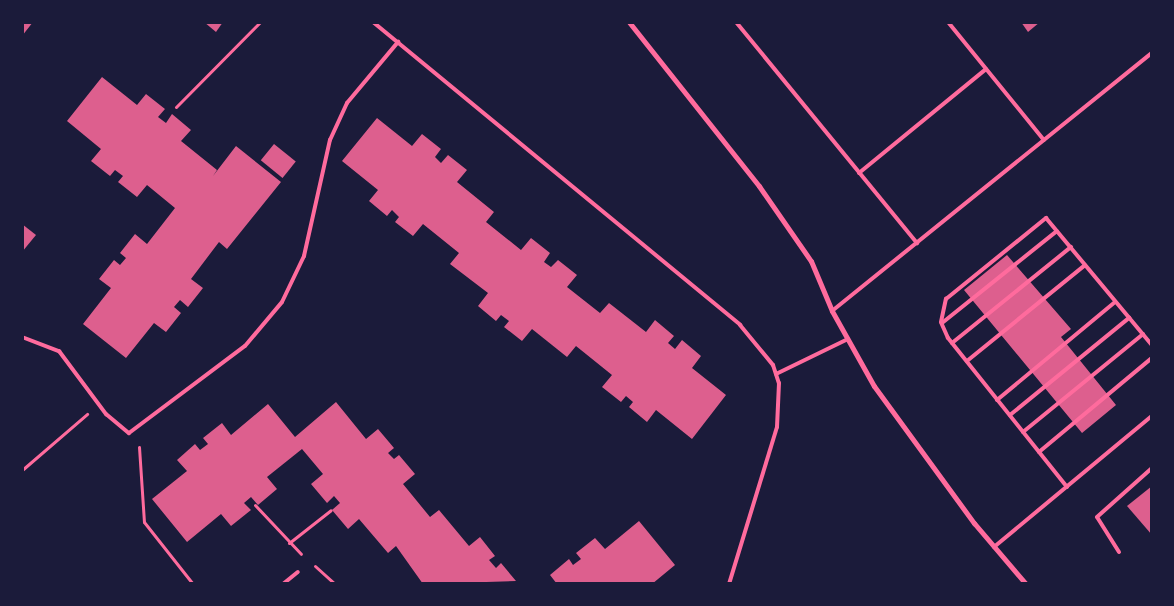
<!DOCTYPE html>
<html>
<head>
<meta charset="utf-8">
<style>
	body { margin:0 }
	#map { position:relative; width:1174px; height:606px; overflow:hidden; background:#1b1b3a; font-family:Figtree,sans-serif }
	div>[style] { position:absolute }
	[style*='--x'] { left:calc(var(--x)*1px); top:calc(var(--y)*1px); width:calc(var(--w)*1px); rotate:calc(var(--a)*1deg) }
	.building>* { inset:0; background:#dd5f8e; transform-origin:0 0 }
	.path>* { height:3px; margin:-1.5px; padding:0 1.5px; transform-origin:1.5px; border-radius:1.5px; background:#ff6b9d }
	.service>* { height:4px; margin:-2px; padding:0 2px; transform-origin:2px; border-radius:2px; background:#ff6b9d }
	.minor>* { height:5px; margin:-2.5px; padding:0 2.5px; transform-origin:2.5px; border-radius:2.5px; background:#ff6b9d }
	span { translate:-50% -50%; white-space:nowrap; text-align:center; line-height:1.15; -webkit-text-stroke:4.5px #1b1b3a; paint-order:stroke }
	.frame { position:absolute; inset:0; border:24px solid #1b1b3a; pointer-events:none }
</style>
</head>
<body>
<div id="map">
	<div class="building">
		<div style="clip-path:polygon(22px 22px,33px 22px,22px 36px)"></div>
		<div style="clip-path:polygon(204px 22px,223px 22px,216px 32px)"></div>
		<div style="clip-path:polygon(1021px 22px,1040px 22px,1028px 32px)"></div>
		<div style="clip-path:polygon(102px 77px,137px 105px,146px 94px,165px 109px,158px 117px,166px 123px,172px 114px,191px 130px,181px 141px,217px 170px,213px 176px,236px 146px,281px 182px,227px 249px,219px 242px,191px 279px,203px 288px,188px 307px,180px 300px,174px 307px,181px 313px,166px 332px,154px 323px,126px 358px,83px 324px,111px 288px,99px 279px,114px 260px,120px 265px,126px 258px,120px 253px,135px 234px,147px 244px,175px 208px,147px 185px,137px 197px,118px 182px,123px 176px,115px 170px,110px 176px,91px 161px,101px 149px,67px 121px)"></div>
		<div style="clip-path:polygon(377px 118px,412px 146px,422px 134px,441px 149px,435px 157px,441px 163px,448px 155px,467px 170px,457px 182px,494px 212px,486px 222px,521px 250px,531px 238px,550px 253px,544px 262px,551px 267px,558px 260px,577px 275px,567px 287px,600px 313px,609px 303px,646px 332px,655px 320px,674px 336px,668px 343px,675px 349px,682px 340px,701px 356px,692px 368px,726px 395px,692px 439px,656px 410px,647px 422px,629px 407px,633px 402px,626px 396px,621px 402px,602px 387px,612px 375px,576px 346px,567px 357px,532px 329px,522px 341px,504px 327px,509px 321px,501px 315px,496px 321px,478px 306px,488px 293px,450px 264px,459px 253px,423px 224px,413px 236px,395px 222px,399px 217px,392px 210px,387px 216px,369px 201px,378px 190px,342px 161px)"></div>
		<div style="left:274px;top:144px;width:28px;height:21px;rotate:39deg"></div>
		<div style="clip-path:polygon(22px 224px,36px 235px,22px 252px)"></div>
		<div style="clip-path:polygon(1007px 255px,1071px 329px,1061px 337px,1116px 405px,1082px 433px,964px 290px)"></div>
		<div style="clip-path:polygon(336px 402px,366px 439px,378px 429px,394px 448px,388px 453px,394px 459px,399px 455px,415px 474px,403px 484px,430px 517px,439px 510px,469px 546px,480px 537px,495px 556px,489px 560px,496px 568px,501px 563px,516px 581px,423px 584px,396px 546px,388px 553px,359px 519px,348px 529px,332px 510px,340px 503px,334px 496px,327px 503px,311px 484px,323px 474px,302px 449px,267px 477px,277px 489px,258px 505px,251px 497px,244px 503px,251px 510px,231px 526px,221px 514px,187px 542px,152px 499px,187px 471px,177px 460px,195px 444px,200px 450px,208px 444px,203px 438px,222px 423px,231px 435px,268px 404px,295px 437px)"></div>
		<div style="clip-path:polygon(1152px 486px,1152px 535px,1127px 506px)"></div>
		<div style="clip-path:polygon(639px 521px,675px 565px,652px 584px,557px 584px,550px 575px,569px 559px,573px 565px,581px 559px,576px 553px,595px 538px,605px 549px)"></div>
	</div>
	<div class="path">
		<div style="--x:176;--y:107;--w:120;--a:-45.3"></div>
		<div style="--x:139;--y:447;--w:75;--a:86.2"></div>
		<div style="--x:144;--y:522;--w:79;--a:51.7"></div>
		<div style="--x:22;--y:470;--w:86;--a:-40.7"></div>
		<div style="--x:255;--y:505;--w:67;--a:46.8"></div>
		<div style="--x:289;--y:543;--w:53;--a:-38.2"></div>
		<div style="--x:315;--y:566;--w:27;--a:42"></div>
	</div>
	<div class="service">
		<div style="--x:373;--y:22;--w:476;--a:39.5"></div>
		<div style="--x:740;--y:325;--w:52;--a:50.5"></div>
		<div style="--x:773;--y:365;--w:19;--a:72"></div>
		<div style="--x:779;--y:383;--w:44;--a:92.6"></div>
		<div style="--x:777;--y:427;--w:164;--a:107"></div>
		<div style="--x:736;--y:22;--w:286;--a:50.7"></div>
		<div style="--x:948;--y:22;--w:152;--a:50.9"></div>
		<div style="--x:859;--y:173;--w:164;--a:-39.3"></div>
		<div style="--x:832;--y:311;--w:411;--a:-38.9"></div>
		<div style="--x:942;--y:323;--w:147;--a:-38.7"></div>
		<div style="--x:22;--y:337;--w:40;--a:21"></div>
		<div style="--x:59;--y:351;--w:79;--a:53.3"></div>
		<div style="--x:106;--y:414;--w:30;--a:40"></div>
		<div style="--x:129;--y:433;--w:145;--a:-36.9"></div>
		<div style="--x:245;--y:346;--w:57;--a:-49.9"></div>
		<div style="--x:282;--y:302;--w:51;--a:-64.4"></div>
		<div style="--x:304;--y:256;--w:119;--a:-77.4"></div>
		<div style="--x:330;--y:140;--w:41;--a:-65.3"></div>
		<div style="--x:347;--y:103;--w:80;--a:-50.1"></div>
		<div style="--x:952;--y:343;--w:153;--a:-38.9"></div>
		<div style="--x:967;--y:361;--w:152;--a:-39.1"></div>
		<div style="--x:776;--y:374;--w:80;--a:-25.9"></div>
		<div style="--x:997;--y:400;--w:153;--a:-39.7"></div>
		<div style="--x:1010;--y:415;--w:154;--a:-39.2"></div>
		<div style="--x:1023;--y:432;--w:155;--a:-39.2"></div>
		<div style="--x:1039;--y:452;--w:147;--a:-39.8"></div>
		<div style="--x:1067;--y:487;--w:191;--a:-128.6"></div>
		<div style="--x:948;--y:338;--w:17;--a:-114"></div>
		<div style="--x:941;--y:322;--w:24;--a:-78"></div>
		<div style="--x:946;--y:299;--w:129;--a:-39"></div>
		<div style="--x:1046;--y:218;--w:165;--a:50.2"></div>
		<div style="--x:994;--y:547;--w:205;--a:-39.7"></div>
		<div style="--x:1119;--y:552;--w:41;--a:-122.2"></div>
		<div style="--x:1097;--y:517;--w:74;--a:-41.7"></div>
		<div style="--x:283;--y:584;--w:19;--a:-39"></div>
	</div>
	<div class="minor">
		<div style="--x:629;--y:22;--w:209;--a:51.6"></div>
		<div style="--x:759;--y:186;--w:91;--a:55.3"></div>
		<div style="--x:811;--y:261;--w:54;--a:67.2"></div>
		<div style="--x:832;--y:311;--w:86;--a:60.8"></div>
		<div style="--x:874;--y:386;--w:170;--a:53.9"></div>
		<div style="--x:974;--y:523;--w:80;--a:49.6"></div>
	</div>
	<div class="frame"></div>
</div>
</body>
</html>
